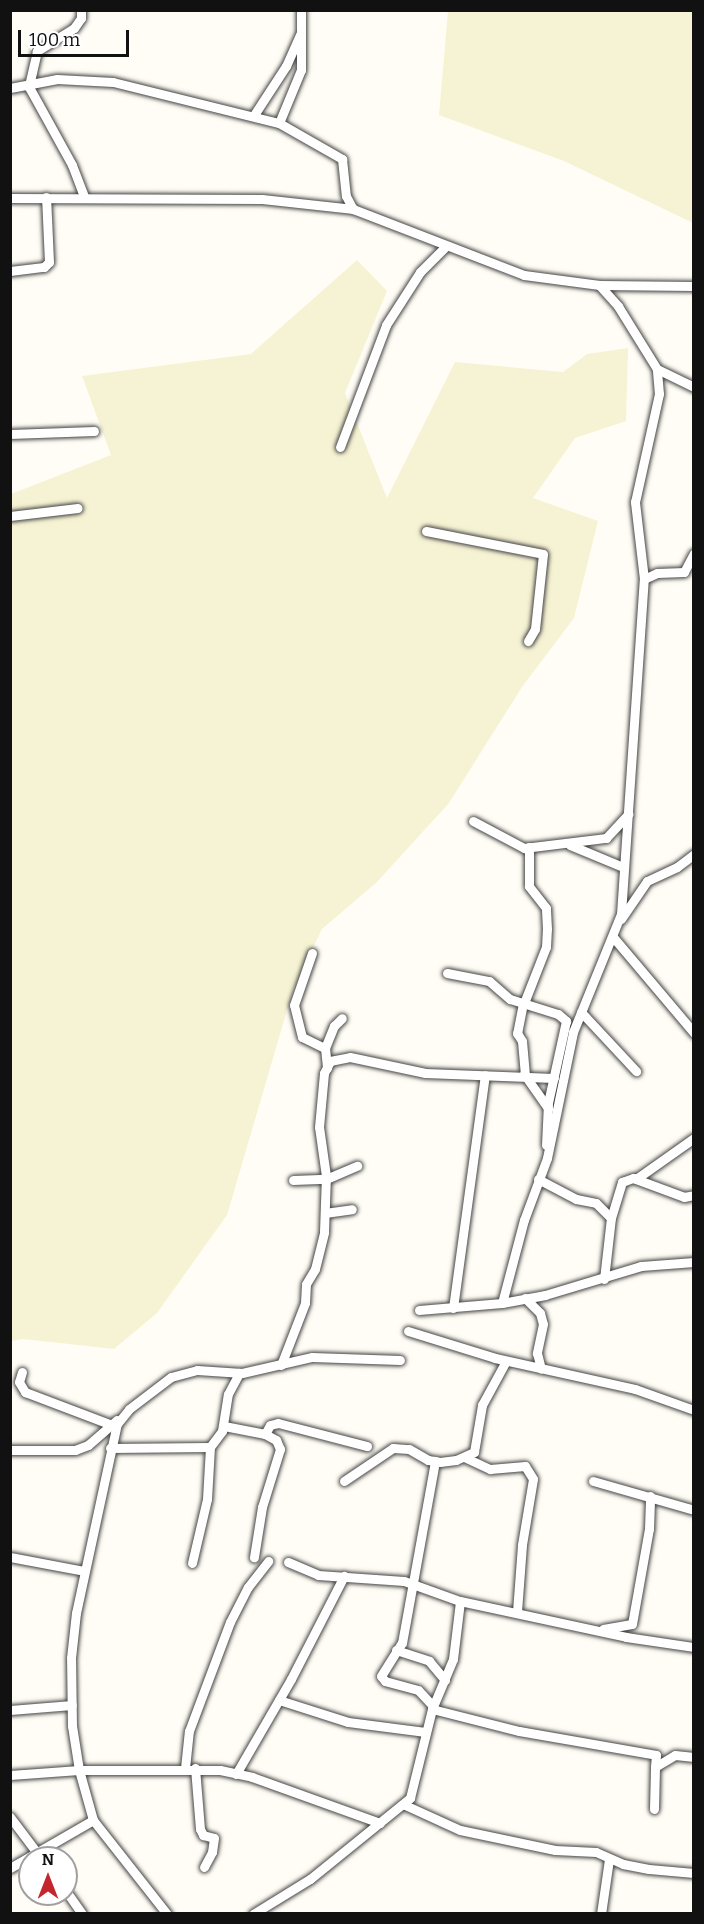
<!DOCTYPE html>
<html>
<head>
<meta charset="utf-8">
<style>
	body { margin:0 }
	#map { position:relative; width:704px; height:1924px; overflow:hidden; background:#fffdf5; font-family:Bitter,serif }
	div>[style] { position:absolute }
	[style*='--x'] { left:calc(var(--x)*1px); top:calc(var(--y)*1px); width:calc(var(--w)*1px); rotate:calc(var(--a)*1deg) }
	.farmland>* { inset:0; background:#f6f3d4 }
	.roads { filter:drop-shadow(0 0 2px #444) drop-shadow(0 0 2px #444) }
	.street>* { height:9px; margin:-4.5px; padding:0 4.5px; transform-origin:4.5px; border-radius:4.5px; background:#fff }
	span { translate:-50% -50%; white-space:nowrap; text-align:center; line-height:1.15; -webkit-text-stroke:6px #fff; paint-order:stroke }
	.frame { position:absolute; inset:0; border:12px solid #111; pointer-events:none }
	.north { position:absolute; left:18px; top:1846px; width:60px; height:60px; box-sizing:border-box; background:#fff; border:2px solid #a0a0a0; border-radius:50%; rotate:0deg; font-size:16px; font-weight:700; line-height:24px; text-align:center; color:#111 }
	.north::after { content:''; display:block; margin:auto; width:21px; height:27px; background:#c4262e; clip-path:polygon(50% 0,100% 100%,50% 72%,0 100%) }
	.scale { position:absolute; left:18px; top:30px; width:111px; height:27px; box-sizing:border-box; border:3px solid #111; border-top:0; padding-left:8px; font-size:18px; line-height:21px; white-space:nowrap; color:#111; -webkit-text-stroke:4px #fff; paint-order:stroke }
</style>
</head>
<body>
<div id="map">
	<div class="farmland">
		<div style="clip-path:polygon(448px 11px,693px 11px,693px 223px,564px 161px,439px 115px)"></div>
		<div style="clip-path:polygon(357px 260px,387px 291px,345px 393px,387px 498px,455px 362px,563px 372px,587px 354px,628px 348px,626px 421px,575px 438px,533px 498px,598px 521px,574px 618px,522px 687px,449px 803px,377px 882px,322px 929px,293px 990px,227px 1215px,157px 1313px,114px 1349px,23px 1339px,11px 1341px,11px 494px,111px 455px,82px 376px,251px 354px)"></div>
	</div>
	<div class="roads">
		<div class="street">
			<div style="--x:81;--y:10;--w:8;--a:90"></div>
			<div style="--x:81;--y:18;--w:12;--a:125"></div>
			<div style="--x:74;--y:28;--w:44;--a:148.1"></div>
			<div style="--x:37;--y:51;--w:37;--a:103"></div>
			<div style="--x:29;--y:87;--w:89;--a:61.1"></div>
			<div style="--x:72;--y:165;--w:33;--a:69"></div>
			<div style="--x:10;--y:88;--w:48;--a:-10.8"></div>
			<div style="--x:57;--y:79;--w:56;--a:3.1"></div>
			<div style="--x:113;--y:82;--w:171;--a:13.9"></div>
			<div style="--x:279;--y:123;--w:73;--a:29.7"></div>
			<div style="--x:342;--y:159;--w:37;--a:84"></div>
			<div style="--x:346;--y:196;--w:15;--a:62"></div>
			<div style="--x:254;--y:115;--w:59;--a:-56.9"></div>
			<div style="--x:286;--y:66;--w:35;--a:-66"></div>
			<div style="--x:279;--y:123;--w:57;--a:-67.5"></div>
			<div style="--x:301;--y:70;--w:60;--a:-90"></div>
			<div style="--x:10;--y:198;--w:252;--a:0.2"></div>
			<div style="--x:262;--y:199;--w:92;--a:6.3"></div>
			<div style="--x:353;--y:209;--w:183;--a:21.1"></div>
			<div style="--x:524;--y:275;--w:76;--a:7.6"></div>
			<div style="--x:599;--y:285;--w:95;--a:0.6"></div>
			<div style="--x:10;--y:271;--w:34;--a:-7"></div>
			<div style="--x:44;--y:267;--w:7;--a:-45"></div>
			<div style="--x:49;--y:262;--w:65;--a:-92.6"></div>
			<div style="--x:657;--y:369;--w:41;--a:25.9"></div>
			<div style="--x:10;--y:434;--w:84;--a:-2"></div>
			<div style="--x:340;--y:447;--w:130;--a:-69.3"></div>
			<div style="--x:386;--y:325;--w:63;--a:-57.3"></div>
			<div style="--x:420;--y:272;--w:35;--a:-45"></div>
			<div style="--x:10;--y:516;--w:68;--a:-6.7"></div>
			<div style="--x:426;--y:531;--w:119;--a:11.1"></div>
			<div style="--x:543;--y:554;--w:75;--a:96.1"></div>
			<div style="--x:535;--y:629;--w:14;--a:120"></div>
			<div style="--x:644;--y:579;--w:14;--a:-25"></div>
			<div style="--x:657;--y:573;--w:27;--a:-2"></div>
			<div style="--x:684;--y:572;--w:21;--a:-62"></div>
			<div style="--x:473;--y:821;--w:58;--a:27.9"></div>
			<div style="--x:524;--y:848;--w:83;--a:-7"></div>
			<div style="--x:606;--y:838;--w:33;--a:-47"></div>
			<div style="--x:570;--y:845;--w:57;--a:22.5"></div>
			<div style="--x:621;--y:919;--w:46;--a:-55.6"></div>
			<div style="--x:647;--y:881;--w:33;--a:-25"></div>
			<div style="--x:677;--y:867;--w:21;--a:-37"></div>
			<div style="--x:613;--y:937;--w:126;--a:49.8"></div>
			<div style="--x:312;--y:953;--w:55;--a:109.1"></div>
			<div style="--x:294;--y:1005;--w:33;--a:76"></div>
			<div style="--x:302;--y:1037;--w:25;--a:26"></div>
			<div style="--x:325;--y:1048;--w:20;--a:84"></div>
			<div style="--x:447;--y:973;--w:43;--a:10.8"></div>
			<div style="--x:489;--y:981;--w:28;--a:41"></div>
			<div style="--x:510;--y:999;--w:50;--a:17.4"></div>
			<div style="--x:558;--y:1014;--w:11;--a:41"></div>
			<div style="--x:566;--y:1021;--w:84;--a:102.4"></div>
			<div style="--x:548;--y:1103;--w:42;--a:92.7"></div>
			<div style="--x:523;--y:1003;--w:31;--a:101"></div>
			<div style="--x:517;--y:1033;--w:9;--a:58"></div>
			<div style="--x:522;--y:1041;--w:33;--a:85"></div>
			<div style="--x:524;--y:1003;--w:60;--a:-68.6"></div>
			<div style="--x:546;--y:947;--w:18;--a:-87"></div>
			<div style="--x:547;--y:929;--w:21;--a:-93"></div>
			<div style="--x:546;--y:908;--w:28;--a:-128"></div>
			<div style="--x:529;--y:886;--w:39;--a:-90"></div>
			<div style="--x:581;--y:1012;--w:81;--a:47"></div>
			<div style="--x:325;--y:1048;--w:24;--a:-68"></div>
			<div style="--x:334;--y:1026;--w:11;--a:-45"></div>
			<div style="--x:524;--y:1074;--w:42;--a:54.8"></div>
			<div style="--x:538;--y:1179;--w:43;--a:27.8"></div>
			<div style="--x:576;--y:1199;--w:20;--a:11"></div>
			<div style="--x:596;--y:1203;--w:21;--a:45"></div>
			<div style="--x:636;--y:1179;--w:71;--a:-35.3"></div>
			<div style="--x:293;--y:1180;--w:33;--a:-2"></div>
			<div style="--x:326;--y:1179;--w:34;--a:-23"></div>
			<div style="--x:325;--y:1213;--w:27;--a:-8"></div>
			<div style="--x:604;--y:1279;--w:61;--a:-83.5"></div>
			<div style="--x:611;--y:1218;--w:38;--a:-73"></div>
			<div style="--x:622;--y:1182;--w:12;--a:-20"></div>
			<div style="--x:633;--y:1178;--w:54;--a:20.4"></div>
			<div style="--x:684;--y:1197;--w:10;--a:-11"></div>
			<div style="--x:525;--y:1298;--w:21;--a:45"></div>
			<div style="--x:540;--y:1313;--w:11;--a:75"></div>
			<div style="--x:543;--y:1324;--w:30;--a:102"></div>
			<div style="--x:537;--y:1353;--w:16;--a:76"></div>
			<div style="--x:502;--y:1303;--w:86;--a:-75.2"></div>
			<div style="--x:524;--y:1220;--w:66;--a:-69.6"></div>
			<div style="--x:547;--y:1158;--w:129;--a:-78.3"></div>
			<div style="--x:573;--y:1032;--w:127;--a:-67.9"></div>
			<div style="--x:621;--y:914;--w:336;--a:-86.1"></div>
			<div style="--x:644;--y:579;--w:78;--a:-96.7"></div>
			<div style="--x:635;--y:502;--w:111;--a:-77.5"></div>
			<div style="--x:659;--y:394;--w:25;--a:-95"></div>
			<div style="--x:657;--y:369;--w:74;--a:-121.8"></div>
			<div style="--x:618;--y:306;--w:28;--a:-132"></div>
			<div style="--x:453;--y:1308;--w:235;--a:-82.2"></div>
			<div style="--x:419;--y:1310;--w:83;--a:-4.8"></div>
			<div style="--x:502;--y:1303;--w:44;--a:-10.5"></div>
			<div style="--x:545;--y:1295;--w:100;--a:-16.8"></div>
			<div style="--x:641;--y:1266;--w:53;--a:-4.3"></div>
			<div style="--x:408;--y:1331;--w:91;--a:17.2"></div>
			<div style="--x:495;--y:1358;--w:143;--a:12.5"></div>
			<div style="--x:635;--y:1389;--w:63;--a:19.6"></div>
			<div style="--x:281;--y:1365;--w:66;--a:-68.8"></div>
			<div style="--x:305;--y:1303;--w:19;--a:-87"></div>
			<div style="--x:306;--y:1284;--w:17;--a:-59"></div>
			<div style="--x:315;--y:1269;--w:38;--a:-76"></div>
			<div style="--x:324;--y:1232;--w:56;--a:-88"></div>
			<div style="--x:326;--y:1176;--w:49;--a:-98.1"></div>
			<div style="--x:319;--y:1127;--w:54;--a:-84.7"></div>
			<div style="--x:324;--y:1073;--w:13;--a:-63"></div>
			<div style="--x:330;--y:1061;--w:20;--a:-11"></div>
			<div style="--x:350;--y:1057;--w:77;--a:12"></div>
			<div style="--x:425;--y:1073;--w:129;--a:2.2"></div>
			<div style="--x:22;--y:1372;--w:10;--a:107"></div>
			<div style="--x:19;--y:1382;--w:12;--a:59"></div>
			<div style="--x:25;--y:1392;--w:93;--a:20.8"></div>
			<div style="--x:224;--y:1426;--w:42;--a:11"></div>
			<div style="--x:265;--y:1434;--w:13;--a:29"></div>
			<div style="--x:276;--y:1440;--w:10;--a:66"></div>
			<div style="--x:280;--y:1449;--w:61;--a:107.2"></div>
			<div style="--x:262;--y:1507;--w:51;--a:99.1"></div>
			<div style="--x:265;--y:1434;--w:10;--a:-61"></div>
			<div style="--x:270;--y:1425;--w:8;--a:-14"></div>
			<div style="--x:278;--y:1423;--w:92;--a:14.5"></div>
			<div style="--x:110;--y:1448;--w:100;--a:-0.6"></div>
			<div style="--x:210;--y:1447;--w:20;--a:-53"></div>
			<div style="--x:222;--y:1431;--w:37;--a:-81"></div>
			<div style="--x:228;--y:1394;--w:24;--a:-62"></div>
			<div style="--x:10;--y:1450;--w:65;--a:0"></div>
			<div style="--x:75;--y:1450;--w:14;--a:-21"></div>
			<div style="--x:88;--y:1445;--w:38;--a:-41"></div>
			<div style="--x:464;--y:1457;--w:29;--a:25"></div>
			<div style="--x:490;--y:1469;--w:35;--a:-5"></div>
			<div style="--x:525;--y:1466;--w:15;--a:58"></div>
			<div style="--x:533;--y:1479;--w:67;--a:99.5"></div>
			<div style="--x:522;--y:1545;--w:67;--a:94.3"></div>
			<div style="--x:344;--y:1481;--w:59;--a:-34"></div>
			<div style="--x:393;--y:1448;--w:16;--a:4"></div>
			<div style="--x:409;--y:1449;--w:22;--a:30"></div>
			<div style="--x:428;--y:1460;--w:12;--a:9"></div>
			<div style="--x:440;--y:1462;--w:16;--a:-7"></div>
			<div style="--x:456;--y:1460;--w:20;--a:-24"></div>
			<div style="--x:474;--y:1452;--w:48;--a:-80.3"></div>
			<div style="--x:482;--y:1405;--w:50;--a:-61.4"></div>
			<div style="--x:593;--y:1481;--w:105;--a:16"></div>
			<div style="--x:10;--y:1557;--w:75;--a:10.7"></div>
			<div style="--x:288;--y:1562;--w:33;--a:23"></div>
			<div style="--x:318;--y:1575;--w:86;--a:4"></div>
			<div style="--x:404;--y:1581;--w:59;--a:19.7"></div>
			<div style="--x:460;--y:1601;--w:170;--a:12.2"></div>
			<div style="--x:626;--y:1637;--w:69;--a:8.4"></div>
			<div style="--x:192;--y:1563;--w:66;--a:-76.8"></div>
			<div style="--x:207;--y:1499;--w:52;--a:-86.7"></div>
			<div style="--x:603;--y:1629;--w:29;--a:-10"></div>
			<div style="--x:632;--y:1624;--w:97;--a:-79.9"></div>
			<div style="--x:649;--y:1529;--w:33;--a:-88"></div>
			<div style="--x:396;--y:1650;--w:35;--a:18"></div>
			<div style="--x:429;--y:1661;--w:25;--a:50"></div>
			<div style="--x:279;--y:1700;--w:72;--a:17.7"></div>
			<div style="--x:348;--y:1722;--w:78;--a:7.4"></div>
			<div style="--x:433;--y:1706;--w:22;--a:-133"></div>
			<div style="--x:418;--y:1690;--w:34;--a:-165"></div>
			<div style="--x:385;--y:1681;--w:6;--a:-129"></div>
			<div style="--x:381;--y:1676;--w:39;--a:-58"></div>
			<div style="--x:402;--y:1643;--w:185;--a:-79.7"></div>
			<div style="--x:432;--y:1709;--w:90;--a:14.2"></div>
			<div style="--x:519;--y:1731;--w:139;--a:9.9"></div>
			<div style="--x:656;--y:1755;--w:12;--a:95"></div>
			<div style="--x:655;--y:1767;--w:23;--a:-31"></div>
			<div style="--x:675;--y:1755;--w:19;--a:6"></div>
			<div style="--x:10;--y:1710;--w:62;--a:-4.6"></div>
			<div style="--x:185;--y:1768;--w:37;--a:-84"></div>
			<div style="--x:189;--y:1731;--w:116;--a:-69.4"></div>
			<div style="--x:230;--y:1622;--w:39;--a:-63"></div>
			<div style="--x:248;--y:1587;--w:33;--a:-52"></div>
			<div style="--x:195;--y:1768;--w:61;--a:85.3"></div>
			<div style="--x:200;--y:1829;--w:7;--a:63"></div>
			<div style="--x:203;--y:1835;--w:11;--a:15"></div>
			<div style="--x:214;--y:1838;--w:14;--a:98"></div>
			<div style="--x:212;--y:1852;--w:17;--a:118"></div>
			<div style="--x:236;--y:1774;--w:110;--a:-59.9"></div>
			<div style="--x:291;--y:1679;--w:116;--a:-62.8"></div>
			<div style="--x:10;--y:1775;--w:69;--a:-4.1"></div>
			<div style="--x:79;--y:1770;--w:141;--a:0"></div>
			<div style="--x:220;--y:1770;--w:33;--a:12"></div>
			<div style="--x:252;--y:1777;--w:136;--a:19.8"></div>
			<div style="--x:405;--y:1805;--w:60;--a:24.4"></div>
			<div style="--x:460;--y:1830;--w:97;--a:11.9"></div>
			<div style="--x:555;--y:1850;--w:41;--a:2.8"></div>
			<div style="--x:596;--y:1852;--w:30;--a:24"></div>
			<div style="--x:623;--y:1864;--w:26;--a:11"></div>
			<div style="--x:649;--y:1869;--w:45;--a:5.1"></div>
			<div style="--x:654;--y:1809;--w:42;--a:-88.6"></div>
			<div style="--x:10;--y:1817;--w:51;--a:52.9"></div>
			<div style="--x:10;--y:1868;--w:96;--a:-30"></div>
			<div style="--x:66;--y:1891;--w:28;--a:55"></div>
			<div style="--x:167;--y:1914;--w:120;--a:-128.2"></div>
			<div style="--x:93;--y:1820;--w:52;--a:-105.6"></div>
			<div style="--x:79;--y:1770;--w:45;--a:-99"></div>
			<div style="--x:72;--y:1726;--w:68;--a:-90.8"></div>
			<div style="--x:71;--y:1658;--w:45;--a:-83.7"></div>
			<div style="--x:76;--y:1613;--w:193;--a:-77.8"></div>
			<div style="--x:117;--y:1424;--w:19;--a:-51"></div>
			<div style="--x:129;--y:1409;--w:53;--a:-37.3"></div>
			<div style="--x:171;--y:1377;--w:27;--a:-15"></div>
			<div style="--x:197;--y:1370;--w:45;--a:3.8"></div>
			<div style="--x:242;--y:1373;--w:72;--a:-12.9"></div>
			<div style="--x:312;--y:1357;--w:88;--a:2"></div>
			<div style="--x:253;--y:1914;--w:67;--a:-31.6"></div>
			<div style="--x:310;--y:1879;--w:129;--a:-39"></div>
			<div style="--x:410;--y:1798;--w:92;--a:-76.1"></div>
			<div style="--x:432;--y:1709;--w:54;--a:-67.2"></div>
			<div style="--x:453;--y:1659;--w:58;--a:-83.1"></div>
			<div style="--x:601;--y:1914;--w:56;--a:-81.7"></div>
		</div>
	</div>
	<div class="frame"></div>
	<div class="north">N</div>
	<div class="scale">100 m</div>
</div>
</body>
</html>
